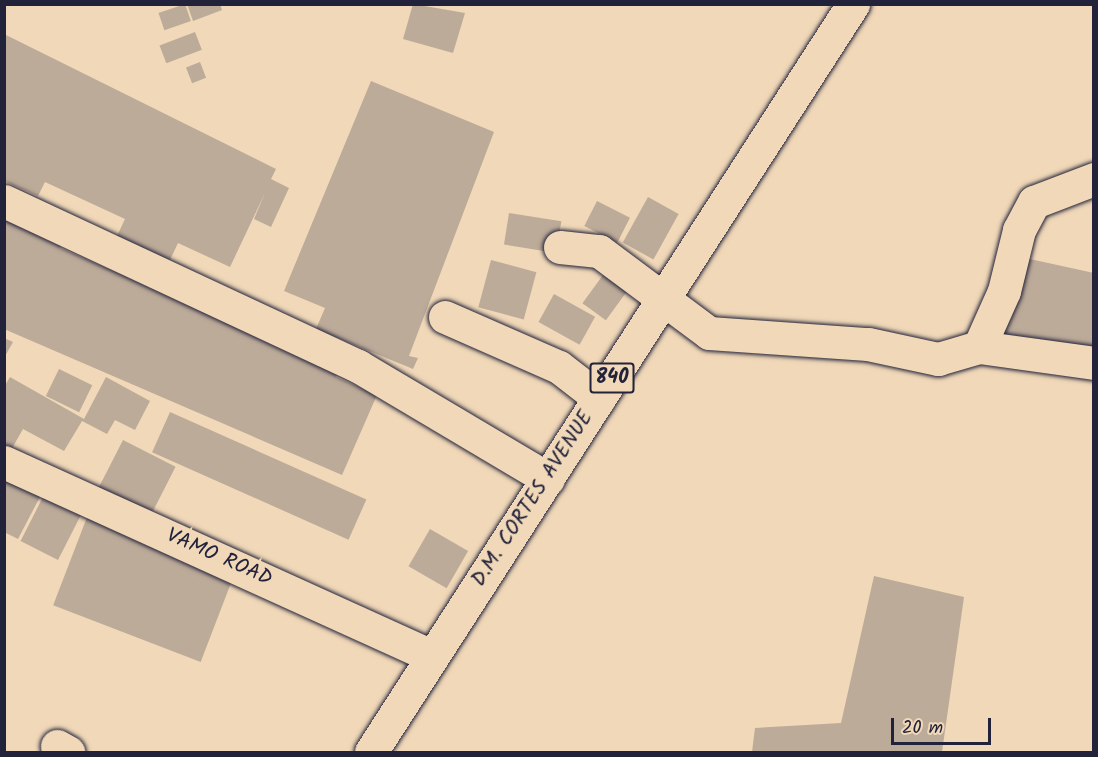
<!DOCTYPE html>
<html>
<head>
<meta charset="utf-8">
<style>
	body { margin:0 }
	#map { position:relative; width:1098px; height:757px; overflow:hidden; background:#f0d8b8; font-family:Kalam,sans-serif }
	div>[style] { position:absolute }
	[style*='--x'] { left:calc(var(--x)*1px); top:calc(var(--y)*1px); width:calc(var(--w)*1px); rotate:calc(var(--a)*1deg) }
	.building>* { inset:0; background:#bdab99; transform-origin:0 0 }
	.roads { filter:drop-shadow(0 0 2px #22223b) drop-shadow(0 0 2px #22223b) }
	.minor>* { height:33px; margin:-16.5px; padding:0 16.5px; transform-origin:16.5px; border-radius:16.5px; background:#f0d8b8 }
	.highway>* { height:33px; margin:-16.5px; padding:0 16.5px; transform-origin:16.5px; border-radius:16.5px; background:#f0d8b8 }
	span { translate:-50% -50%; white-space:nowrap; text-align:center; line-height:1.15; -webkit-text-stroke:6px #f0d8b8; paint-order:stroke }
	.shield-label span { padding:2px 4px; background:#f0d8b8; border:2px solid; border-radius:4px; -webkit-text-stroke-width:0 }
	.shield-label { font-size:20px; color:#22223b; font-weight:700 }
	.street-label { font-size:21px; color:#22223b }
	.frame { position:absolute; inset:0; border:6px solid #22223b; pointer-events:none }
	.scale { position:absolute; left:891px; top:718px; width:100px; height:27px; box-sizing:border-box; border:3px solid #22223b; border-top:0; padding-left:8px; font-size:18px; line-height:21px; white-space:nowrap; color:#22223b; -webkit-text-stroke:4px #f0d8b8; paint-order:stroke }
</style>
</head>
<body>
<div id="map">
	<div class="building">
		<div style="left:185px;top:4px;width:18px;height:28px;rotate:71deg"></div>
		<div style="clip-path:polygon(187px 4px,220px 4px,222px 10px,193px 21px)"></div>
		<div style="clip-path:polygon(413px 4px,465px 13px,453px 53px,403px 39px)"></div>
		<div style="left:195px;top:32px;width:19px;height:38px;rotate:69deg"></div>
		<div style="clip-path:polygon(4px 34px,276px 169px,271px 179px,289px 188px,271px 227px,254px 219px,265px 193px,230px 267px,178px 243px,170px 260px,117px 236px,125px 219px,45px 182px,38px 196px,4px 181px)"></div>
		<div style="left:200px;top:62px;width:17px;height:15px;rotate:69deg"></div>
		<div style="clip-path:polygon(371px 81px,494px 132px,409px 356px,418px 358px,413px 369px,316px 329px,325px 308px,284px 291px)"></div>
		<div style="left:648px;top:197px;width:35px;height:52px;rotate:29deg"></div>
		<div style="left:597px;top:201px;width:37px;height:28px;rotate:27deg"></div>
		<div style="clip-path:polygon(12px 210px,66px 233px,60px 248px,118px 273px,123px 262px,180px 286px,174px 299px,269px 339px,344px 360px,336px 377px,377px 395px,342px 475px,4px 329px,4px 222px)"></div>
		<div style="left:509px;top:213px;width:53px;height:32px;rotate:9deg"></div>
		<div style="clip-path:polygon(1016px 256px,1094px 273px,1094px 355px,998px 334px)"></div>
		<div style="left:491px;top:260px;width:47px;height:49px;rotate:15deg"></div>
		<div style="left:603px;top:275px;width:29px;height:35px;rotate:36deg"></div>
		<div style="left:554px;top:294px;width:47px;height:32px;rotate:29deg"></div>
		<div style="clip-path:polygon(4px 338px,13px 342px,4px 358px)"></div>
		<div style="left:59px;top:369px;width:37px;height:30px;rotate:26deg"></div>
		<div style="clip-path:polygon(10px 377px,84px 419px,106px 377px,150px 401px,135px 430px,115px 420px,107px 434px,82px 421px,64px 451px,23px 429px,6px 459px,4px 387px)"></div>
		<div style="left:170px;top:412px;width:215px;height:44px;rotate:24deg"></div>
		<div style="left:123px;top:440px;width:59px;height:59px;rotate:27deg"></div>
		<div style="clip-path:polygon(4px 473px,42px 493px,18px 539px,4px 532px)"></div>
		<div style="left:46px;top:491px;width:42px;height:56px;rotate:27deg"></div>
		<div style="left:89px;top:512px;width:158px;height:100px;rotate:21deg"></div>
		<div style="left:430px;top:529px;width:44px;height:43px;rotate:30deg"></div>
		<div style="clip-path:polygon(874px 576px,964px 597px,942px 752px,752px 752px,755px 728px,841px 723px)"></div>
	</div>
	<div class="roads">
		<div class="minor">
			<div style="--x:4;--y:201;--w:391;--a:25"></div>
			<div style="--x:358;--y:366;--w:221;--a:30.7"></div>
			<div style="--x:560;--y:247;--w:39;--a:6"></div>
			<div style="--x:599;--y:251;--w:137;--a:36.7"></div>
			<div style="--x:709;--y:333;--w:159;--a:4"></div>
			<div style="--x:868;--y:344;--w:72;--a:12.1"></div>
			<div style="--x:938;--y:359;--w:43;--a:-16.3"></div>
			<div style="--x:979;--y:347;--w:116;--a:7.9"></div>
			<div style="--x:445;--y:317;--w:124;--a:23.7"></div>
			<div style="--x:559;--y:367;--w:51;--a:37.8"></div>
			<div style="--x:979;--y:347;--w:61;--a:-65.9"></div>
			<div style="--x:1004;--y:291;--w:63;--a:-76.2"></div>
			<div style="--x:1019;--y:230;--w:32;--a:-62"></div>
			<div style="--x:1034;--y:202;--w:64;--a:-21"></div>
			<div style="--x:4;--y:462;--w:470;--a:24.4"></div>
			<div style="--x:57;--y:746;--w:13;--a:29"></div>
		</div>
		<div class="highway">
			<div style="--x:371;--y:752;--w:890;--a:-57.2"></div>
		</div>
	</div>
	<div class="shield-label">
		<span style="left:612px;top:378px">840</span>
	</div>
	<div class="street-label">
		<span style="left:533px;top:499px;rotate:-57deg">D.M. CORTES AVENUE</span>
		<span style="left:219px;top:558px;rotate:24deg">VAMO ROAD</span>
	</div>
	<div class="frame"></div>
	<div class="scale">20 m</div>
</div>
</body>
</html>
